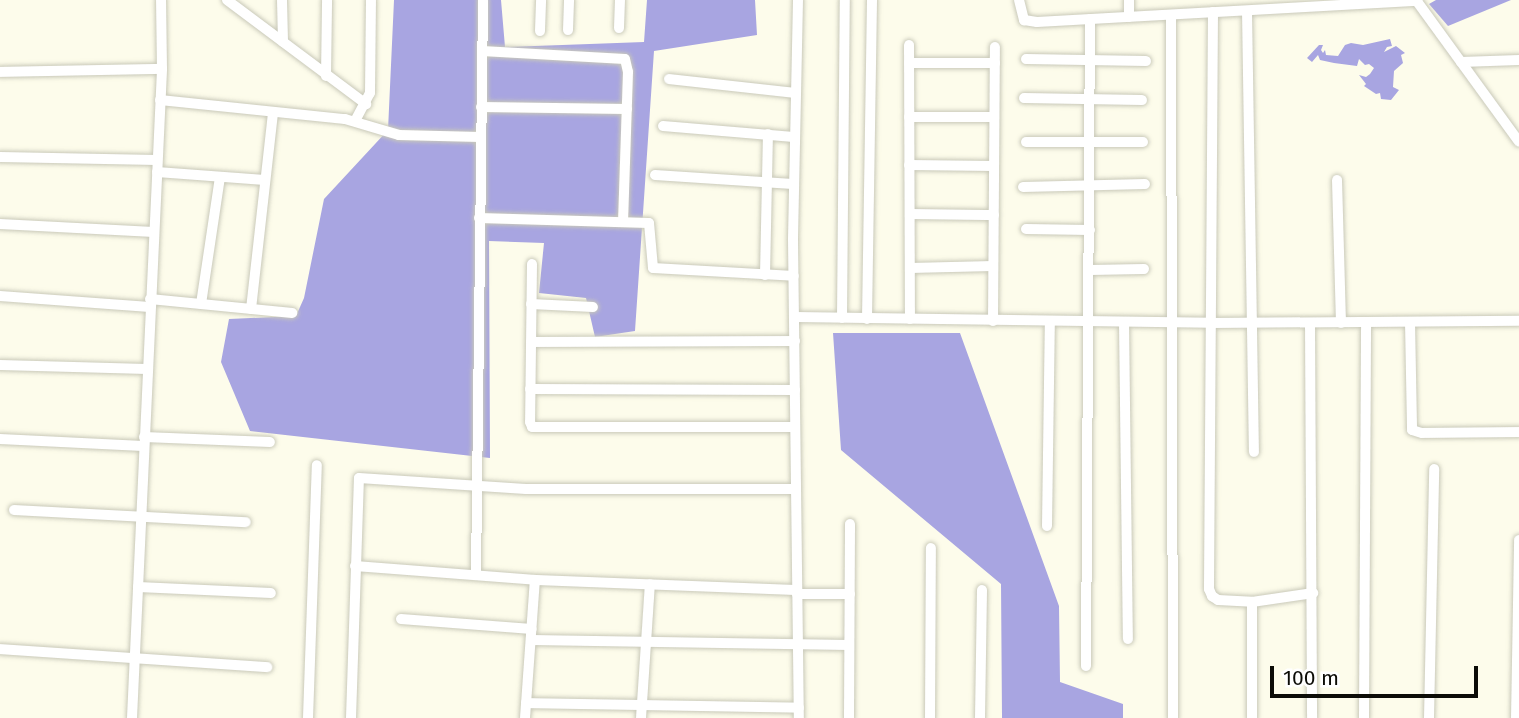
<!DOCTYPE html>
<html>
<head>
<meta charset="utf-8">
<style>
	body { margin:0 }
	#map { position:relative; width:1519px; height:718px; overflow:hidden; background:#fdfceb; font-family:"Fira Sans",sans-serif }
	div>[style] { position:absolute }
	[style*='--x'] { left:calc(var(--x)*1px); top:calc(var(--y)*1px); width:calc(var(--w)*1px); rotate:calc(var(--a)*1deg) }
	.water>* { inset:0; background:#a8a5e1 }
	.roads { filter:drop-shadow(0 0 2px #c9c9b9) drop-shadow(0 0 2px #c9c9b9) }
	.street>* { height:10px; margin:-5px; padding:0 5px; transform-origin:5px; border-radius:5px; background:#fff }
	span { translate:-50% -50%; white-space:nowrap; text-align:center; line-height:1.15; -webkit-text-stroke:5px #fff; paint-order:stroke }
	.scale { position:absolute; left:1270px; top:666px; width:208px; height:32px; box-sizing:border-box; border:4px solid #0c0c07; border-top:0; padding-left:9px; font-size:21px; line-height:24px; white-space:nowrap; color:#0c0c07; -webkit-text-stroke:5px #fff; paint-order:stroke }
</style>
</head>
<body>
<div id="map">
	<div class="water">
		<div style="clip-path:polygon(394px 0,501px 0,505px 47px,644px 42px,647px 0,755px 0,757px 35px,654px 51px,635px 331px,595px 337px,586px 298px,539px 293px,544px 243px,489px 241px,490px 458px,250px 431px,221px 362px,229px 319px,296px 316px,304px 298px,324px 199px,388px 130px)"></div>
		<div style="clip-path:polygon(1436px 0,1511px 0,1448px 26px,1429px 4px)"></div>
		<div style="clip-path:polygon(1390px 39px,1392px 46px,1387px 47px,1384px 52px,1396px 46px,1405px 53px,1401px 55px,1403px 63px,1394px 71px,1393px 87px,1399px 90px,1391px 100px,1381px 99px,1380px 93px,1376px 94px,1364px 86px,1366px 84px,1359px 75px,1366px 77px,1370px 74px,1374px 68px,1369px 64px,1365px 65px,1359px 59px,1357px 66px,1334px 63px,1320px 60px,1318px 55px,1312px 62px,1307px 58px,1319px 45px,1323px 45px,1321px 50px,1323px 53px,1325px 50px,1326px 55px,1338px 56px,1345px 45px,1351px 43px,1363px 45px)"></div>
		<div style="clip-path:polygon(833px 333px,960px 333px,1059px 606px,1060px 682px,1123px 704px,1123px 718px,1002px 718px,1001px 584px,841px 450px)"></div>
	</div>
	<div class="roads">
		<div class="street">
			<div style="--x:227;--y:0;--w:174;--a:36.8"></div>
			<div style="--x:282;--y:0;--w:42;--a:88.6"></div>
			<div style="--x:798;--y:0;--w:240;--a:91.2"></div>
			<div style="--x:793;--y:240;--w:478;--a:89.3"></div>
			<div style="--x:1019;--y:0;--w:21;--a:76"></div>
			<div style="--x:1024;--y:20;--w:13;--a:9"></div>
			<div style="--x:1037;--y:22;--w:381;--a:-3.2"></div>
			<div style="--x:1416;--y:0;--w:175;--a:54"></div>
			<div style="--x:1247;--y:11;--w:441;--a:89.1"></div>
			<div style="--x:1213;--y:12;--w:577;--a:90.4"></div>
			<div style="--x:1209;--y:589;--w:8;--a:67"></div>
			<div style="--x:1212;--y:596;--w:7;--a:34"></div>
			<div style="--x:1218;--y:600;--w:34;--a:3"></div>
			<div style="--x:1171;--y:15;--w:703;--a:89.84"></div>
			<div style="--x:1129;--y:17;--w:17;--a:-90"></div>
			<div style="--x:619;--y:28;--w:28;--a:-88"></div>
			<div style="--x:568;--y:30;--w:30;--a:-88"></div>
			<div style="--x:540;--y:31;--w:31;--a:-88"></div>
			<div style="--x:909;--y:45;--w:274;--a:89.8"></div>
			<div style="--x:482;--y:51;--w:143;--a:3.2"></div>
			<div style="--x:625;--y:59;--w:13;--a:77"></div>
			<div style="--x:628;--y:72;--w:150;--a:91.9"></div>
			<div style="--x:1026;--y:59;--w:120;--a:1"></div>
			<div style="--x:1461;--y:62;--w:58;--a:-2"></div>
			<div style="--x:909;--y:63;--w:86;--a:0"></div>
			<div style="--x:0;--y:72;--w:162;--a:-1.1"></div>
			<div style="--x:326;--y:76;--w:76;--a:-89.2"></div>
			<div style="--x:669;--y:79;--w:127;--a:6.3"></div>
			<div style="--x:1024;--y:98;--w:118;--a:1"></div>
			<div style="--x:160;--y:100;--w:186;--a:5.9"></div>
			<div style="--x:345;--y:119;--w:56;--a:16.5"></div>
			<div style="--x:399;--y:135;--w:81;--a:1.4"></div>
			<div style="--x:481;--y:107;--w:146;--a:0.8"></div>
			<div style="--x:909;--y:117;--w:85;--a:0"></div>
			<div style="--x:355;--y:121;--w:32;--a:-62"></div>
			<div style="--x:370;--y:93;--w:93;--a:-89.4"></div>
			<div style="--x:663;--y:126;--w:131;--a:4.8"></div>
			<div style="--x:1026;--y:142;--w:117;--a:0"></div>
			<div style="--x:0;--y:157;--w:157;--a:1.1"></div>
			<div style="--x:909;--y:165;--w:85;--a:0.7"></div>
			<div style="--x:157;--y:172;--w:108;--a:4.2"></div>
			<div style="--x:655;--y:175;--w:138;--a:3.7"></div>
			<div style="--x:1337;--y:180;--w:143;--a:88.4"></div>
			<div style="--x:1023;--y:187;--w:122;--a:-1.4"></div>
			<div style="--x:910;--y:214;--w:84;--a:0.7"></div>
			<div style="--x:479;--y:218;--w:170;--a:1.7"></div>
			<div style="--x:649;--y:223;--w:45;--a:84.9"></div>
			<div style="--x:653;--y:268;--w:141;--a:3.2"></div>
			<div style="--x:0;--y:224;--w:154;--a:3"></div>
			<div style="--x:1026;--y:229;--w:64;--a:0.9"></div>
			<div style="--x:532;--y:264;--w:158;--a:90.7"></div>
			<div style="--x:530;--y:422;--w:5;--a:68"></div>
			<div style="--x:532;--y:427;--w:263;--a:0"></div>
			<div style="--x:910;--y:268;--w:83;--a:-1.4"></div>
			<div style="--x:1090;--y:270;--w:54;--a:-1.1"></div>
			<div style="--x:765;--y:275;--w:141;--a:-88.8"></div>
			<div style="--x:0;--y:296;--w:150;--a:4.2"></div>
			<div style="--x:150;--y:299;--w:143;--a:5.6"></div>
			<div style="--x:201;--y:304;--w:128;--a:-81.5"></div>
			<div style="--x:531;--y:304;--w:62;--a:2.8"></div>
			<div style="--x:251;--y:309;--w:198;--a:-83.6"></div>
			<div style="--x:795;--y:317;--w:416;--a:0.8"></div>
			<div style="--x:1211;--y:323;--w:308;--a:-0.4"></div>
			<div style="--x:842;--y:318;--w:318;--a:-89.5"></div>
			<div style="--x:867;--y:319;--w:319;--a:-89.1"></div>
			<div style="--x:993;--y:321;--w:274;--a:-89.6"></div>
			<div style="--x:1124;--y:322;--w:317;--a:89.3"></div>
			<div style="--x:1410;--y:322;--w:108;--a:88.9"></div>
			<div style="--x:1412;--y:430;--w:10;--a:17"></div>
			<div style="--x:1422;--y:433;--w:97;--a:-0.6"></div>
			<div style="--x:1310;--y:323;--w:395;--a:89.7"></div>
			<div style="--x:531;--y:342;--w:264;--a:-0.2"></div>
			<div style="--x:0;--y:365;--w:147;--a:1.6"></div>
			<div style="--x:530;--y:389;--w:265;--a:0.2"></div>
			<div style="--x:144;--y:437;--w:126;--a:2.3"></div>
			<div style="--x:0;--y:439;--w:143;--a:2.8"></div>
			<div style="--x:14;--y:510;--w:232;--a:3"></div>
			<div style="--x:1047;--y:526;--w:204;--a:-89.2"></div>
			<div style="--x:355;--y:566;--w:181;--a:4.4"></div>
			<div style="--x:476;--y:575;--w:575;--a:-89.3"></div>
			<div style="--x:138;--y:587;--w:133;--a:2.6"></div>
			<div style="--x:797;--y:594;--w:53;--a:0"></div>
			<div style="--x:401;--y:619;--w:131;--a:4.4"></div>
			<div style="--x:531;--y:640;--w:318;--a:0.9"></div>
			<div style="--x:0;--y:649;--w:268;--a:3.9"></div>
			<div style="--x:1086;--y:666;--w:647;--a:-89.65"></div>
			<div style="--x:526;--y:703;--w:273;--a:1"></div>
			<div style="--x:132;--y:718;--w:650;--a:-87.35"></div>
			<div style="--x:162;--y:69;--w:69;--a:-90.8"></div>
			<div style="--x:308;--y:718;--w:253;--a:-88"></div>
			<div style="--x:351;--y:718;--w:240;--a:-88.1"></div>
			<div style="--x:359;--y:478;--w:167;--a:3.8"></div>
			<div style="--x:526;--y:489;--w:270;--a:0"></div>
			<div style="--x:525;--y:718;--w:138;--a:-85.9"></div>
			<div style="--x:535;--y:580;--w:262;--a:2.2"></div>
			<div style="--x:641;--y:718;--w:134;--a:-86.2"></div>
			<div style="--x:849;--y:718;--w:194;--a:-89.7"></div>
			<div style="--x:930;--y:718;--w:170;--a:-89.7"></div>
			<div style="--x:980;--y:718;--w:128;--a:-89.1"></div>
			<div style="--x:1252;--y:718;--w:116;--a:-90"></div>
			<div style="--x:1252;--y:602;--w:62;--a:-8.4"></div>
			<div style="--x:1364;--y:718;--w:396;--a:-89.7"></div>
			<div style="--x:1429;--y:718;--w:249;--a:-88.8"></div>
			<div style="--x:1516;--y:718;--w:178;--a:-89"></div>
		</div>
	</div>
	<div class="scale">100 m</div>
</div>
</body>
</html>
